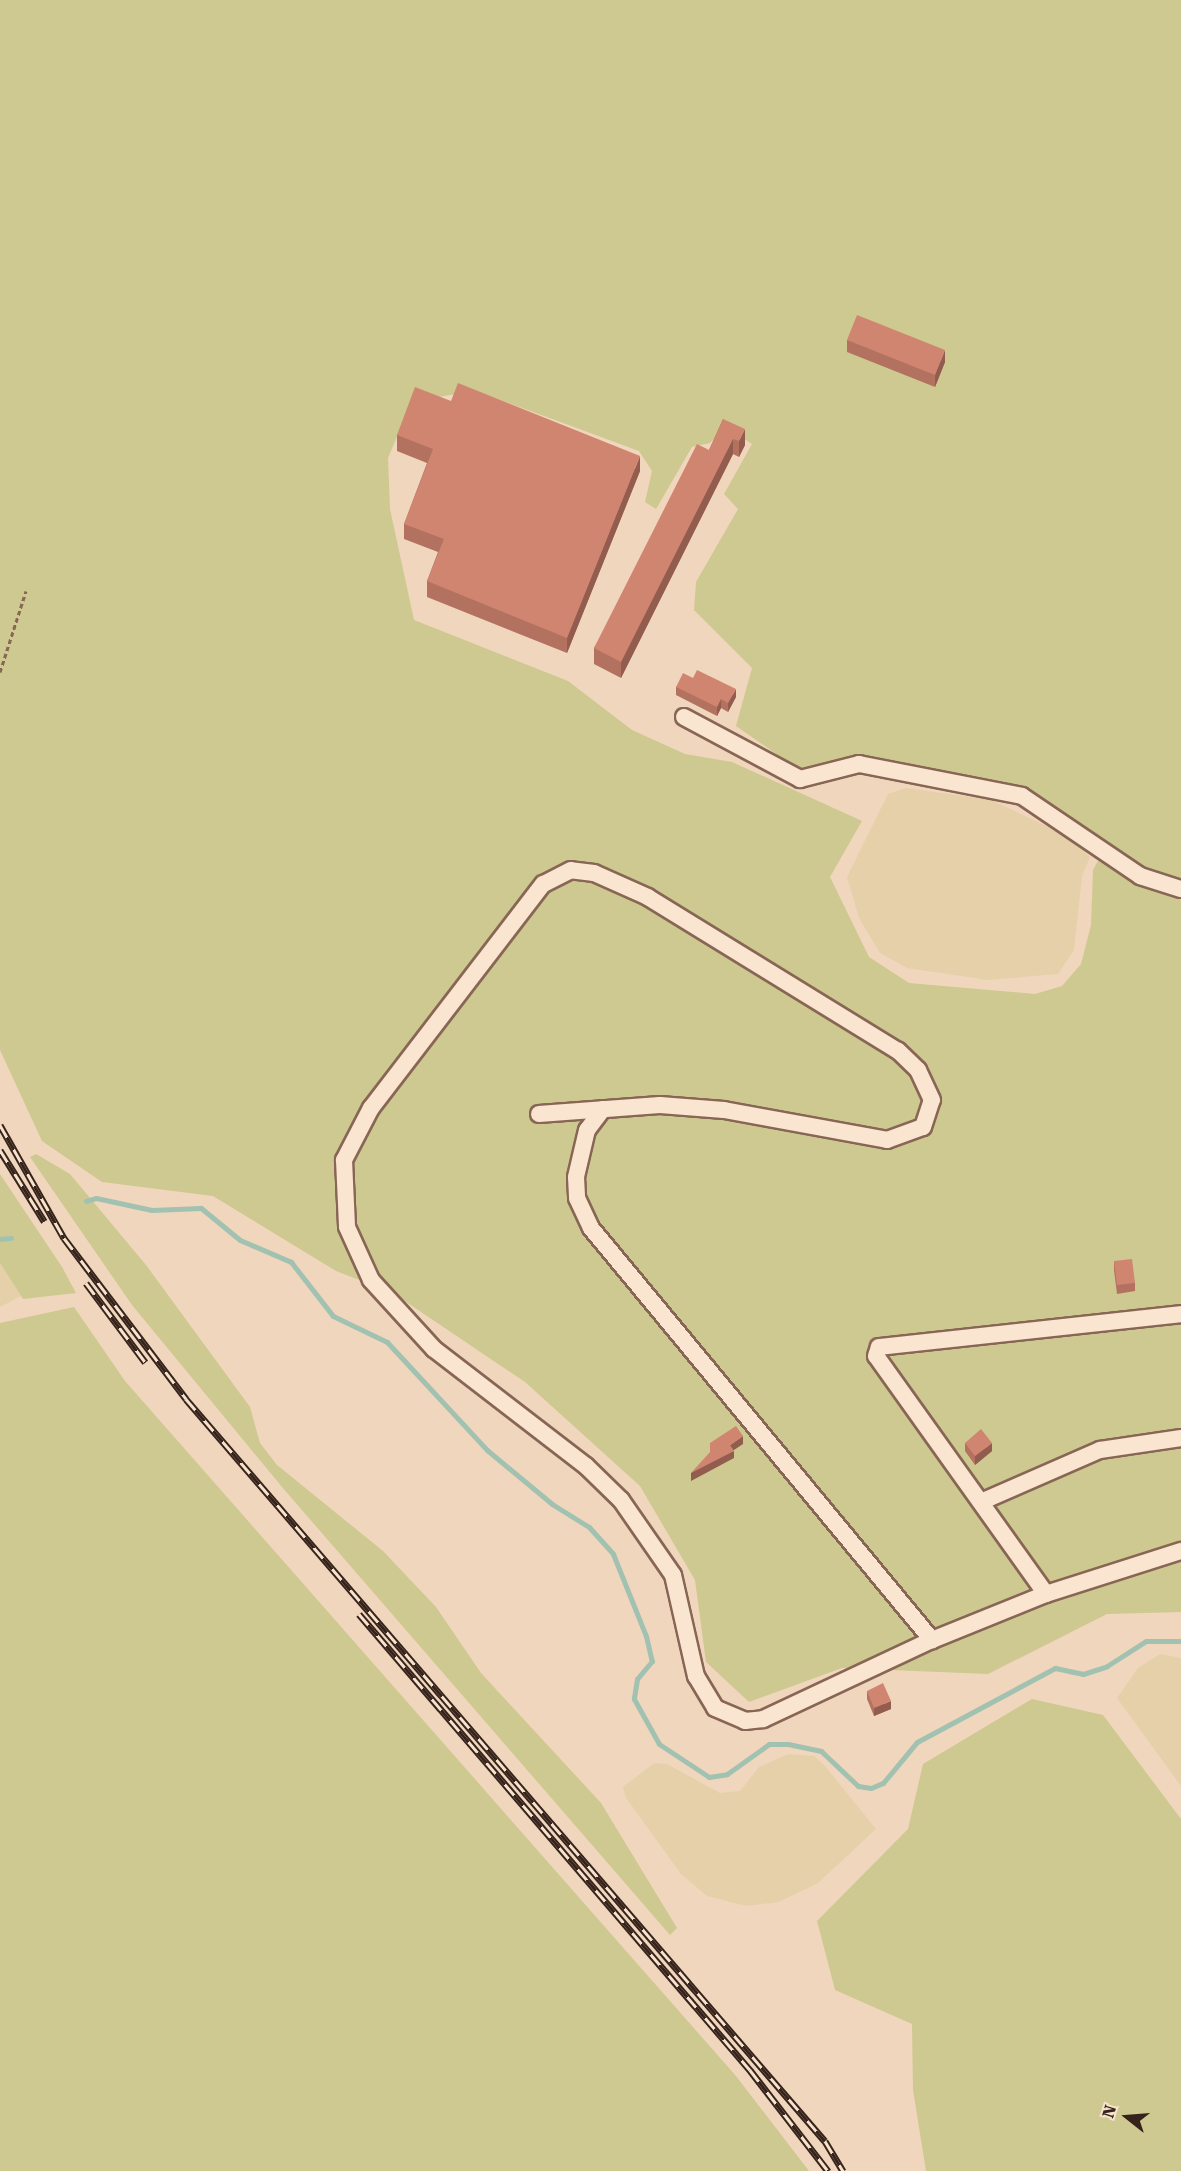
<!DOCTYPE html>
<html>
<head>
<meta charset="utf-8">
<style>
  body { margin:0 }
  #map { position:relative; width:1181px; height:2171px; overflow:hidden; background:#f0d6bc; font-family:"Roboto Serif",serif }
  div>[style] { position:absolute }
  .farmland>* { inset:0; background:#e6d0a9 }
  .green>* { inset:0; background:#cec990 }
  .stream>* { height:5px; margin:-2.5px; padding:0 2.5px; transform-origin:2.5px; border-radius:2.5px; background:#a1c1b1 }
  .path>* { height:3px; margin-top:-1.5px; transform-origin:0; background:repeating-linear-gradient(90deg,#865 0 4.5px,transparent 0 7.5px) }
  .roads { filter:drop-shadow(2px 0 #865) drop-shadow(-2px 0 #865) drop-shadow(0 2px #865) drop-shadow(0 -2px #865) }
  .minor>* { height:16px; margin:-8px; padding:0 8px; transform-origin:8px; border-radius:8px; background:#fae5d0 }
  .rail>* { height:7px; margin-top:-3.5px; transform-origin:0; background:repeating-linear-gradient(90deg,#f7e2cc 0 14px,#36231b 0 28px); box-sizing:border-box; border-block:2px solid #36231b }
  .wall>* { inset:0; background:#b37260 }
  .shaded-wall>* { inset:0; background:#925d4e }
  .building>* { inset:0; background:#d08570 }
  span { translate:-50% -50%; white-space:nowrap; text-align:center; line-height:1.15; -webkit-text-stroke:4.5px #f7e2cc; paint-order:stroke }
  .north { position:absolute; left:1097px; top:2087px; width:60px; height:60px; -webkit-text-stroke:4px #f7e2cc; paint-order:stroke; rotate:287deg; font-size:16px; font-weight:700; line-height:24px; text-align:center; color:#36231b }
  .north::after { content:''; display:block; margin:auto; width:21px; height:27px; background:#36231b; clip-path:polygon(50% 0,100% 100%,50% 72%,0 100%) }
</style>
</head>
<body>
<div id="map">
  <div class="farmland">
    <div style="clip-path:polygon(906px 788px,991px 800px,1068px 836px,1090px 857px,1082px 876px,1074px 950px,1058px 974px,988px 980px,907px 968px,880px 953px,859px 918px,847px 877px,888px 794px)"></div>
    <div style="clip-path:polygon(0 1263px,21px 1296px,0 1307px)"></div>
    <div style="clip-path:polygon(1160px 1654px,1181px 1658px,1181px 1786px,1117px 1698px,1138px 1668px)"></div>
    <div style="clip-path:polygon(788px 1754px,814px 1756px,825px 1766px,876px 1829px,818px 1883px,779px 1902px,746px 1906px,707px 1896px,681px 1874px,626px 1798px,623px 1787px,654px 1763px,667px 1764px,720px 1793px,740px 1791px,759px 1767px)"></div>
  </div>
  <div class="green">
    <div style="clip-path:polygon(0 0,1181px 0,1181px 881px,1137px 866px,1035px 796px,998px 781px,857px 756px,798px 769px,736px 726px,752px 668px,694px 610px,696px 582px,738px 509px,724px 494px,752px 444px,725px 427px,710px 443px,692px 447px,656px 509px,645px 502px,652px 471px,639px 451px,476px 391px,412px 401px,388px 458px,390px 509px,414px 620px,568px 681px,632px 730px,685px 754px,732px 762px,862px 821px,830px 877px,869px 957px,909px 983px,1035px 994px,1062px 986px,1081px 964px,1091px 925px,1093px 870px,1101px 855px,1181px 891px,1181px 1612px,1107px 1614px,988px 1674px,842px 1668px,749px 1702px,706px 1662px,695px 1580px,640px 1486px,525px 1382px,393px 1293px,336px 1271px,213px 1196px,102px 1182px,42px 1141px,0 1050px)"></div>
    <div style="clip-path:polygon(36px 1154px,70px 1174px,146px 1265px,250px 1407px,260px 1443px,277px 1465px,383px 1551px,436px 1607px,481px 1673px,601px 1803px,677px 1928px,670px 1935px,282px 1487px,132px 1305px,30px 1157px)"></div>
    <div style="clip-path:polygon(0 1174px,62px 1267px,76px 1293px,23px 1299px,0 1263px)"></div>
    <div style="clip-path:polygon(74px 1307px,125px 1381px,736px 2076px,809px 2171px,0 2171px,0 1323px)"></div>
    <div style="clip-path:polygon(1032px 1699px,1103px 1715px,1181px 1819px,1181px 2171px,926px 2171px,913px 2090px,912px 2024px,835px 1990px,817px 1921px,908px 1829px,923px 1764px)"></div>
  </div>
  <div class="stream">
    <div style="left:86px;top:1201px;width:10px;rotate:-17deg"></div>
    <div style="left:96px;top:1198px;width:57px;rotate:12.1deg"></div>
    <div style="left:152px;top:1210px;width:49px;rotate:-2.3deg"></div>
    <div style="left:201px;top:1208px;width:50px;rotate:39.4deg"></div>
    <div style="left:240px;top:1240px;width:56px;rotate:23.3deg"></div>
    <div style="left:291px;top:1262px;width:68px;rotate:52.1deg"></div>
    <div style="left:333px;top:1316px;width:60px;rotate:25.7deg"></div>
    <div style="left:387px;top:1342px;width:147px;rotate:47.2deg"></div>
    <div style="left:487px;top:1450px;width:85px;rotate:39.7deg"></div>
    <div style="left:552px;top:1504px;width:44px;rotate:31.9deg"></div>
    <div style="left:589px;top:1527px;width:36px;rotate:48deg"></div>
    <div style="left:613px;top:1554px;width:88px;rotate:68.1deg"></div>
    <div style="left:646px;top:1636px;width:26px;rotate:77deg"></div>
    <div style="left:652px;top:1661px;width:23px;rotate:130deg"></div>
    <div style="left:637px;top:1679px;width:20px;rotate:99deg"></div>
    <div style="left:634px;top:1699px;width:51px;rotate:60.9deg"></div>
    <div style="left:659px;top:1744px;width:60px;rotate:33.4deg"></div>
    <div style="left:709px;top:1777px;width:18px;rotate:-9deg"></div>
    <div style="left:727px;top:1774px;width:52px;rotate:-35.5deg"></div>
    <div style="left:769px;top:1744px;width:19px"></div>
    <div style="left:788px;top:1744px;width:34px;rotate:12deg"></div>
    <div style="left:821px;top:1751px;width:51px;rotate:43.4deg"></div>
    <div style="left:858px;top:1786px;width:13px;rotate:9deg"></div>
    <div style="left:871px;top:1788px;width:13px;rotate:-23deg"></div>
    <div style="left:883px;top:1783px;width:53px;rotate:-50.3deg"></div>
    <div style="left:917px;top:1742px;width:157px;rotate:-28.2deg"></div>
    <div style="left:1055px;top:1668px;width:29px;rotate:12deg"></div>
    <div style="left:1083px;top:1674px;width:25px;rotate:-18deg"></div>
    <div style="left:1107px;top:1666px;width:46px;rotate:-32.7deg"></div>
    <div style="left:1146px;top:1641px;width:35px"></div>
    <div style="left:0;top:1239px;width:11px;rotate:-5deg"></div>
  </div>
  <div class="path">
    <div style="left:0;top:672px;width:85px;rotate:-72.2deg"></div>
  </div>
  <div class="roads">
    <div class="minor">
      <div style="left:684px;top:717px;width:132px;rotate:28.1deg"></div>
      <div style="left:800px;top:779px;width:61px;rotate:-14.3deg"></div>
      <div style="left:859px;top:764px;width:166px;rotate:11.1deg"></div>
      <div style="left:1022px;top:796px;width:143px;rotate:34.1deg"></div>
      <div style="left:1140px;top:876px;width:43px;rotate:17.6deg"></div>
      <div style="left:603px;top:1109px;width:26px;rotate:127deg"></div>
      <div style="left:587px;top:1130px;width:48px;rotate:103.2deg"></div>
      <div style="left:576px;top:1177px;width:21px;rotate:87deg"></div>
      <div style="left:577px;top:1198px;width:33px;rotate:65deg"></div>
      <div style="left:591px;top:1228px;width:535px;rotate:50.39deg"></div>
      <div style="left:539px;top:1114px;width:121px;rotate:-4.3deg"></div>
      <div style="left:660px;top:1105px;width:64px;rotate:4.5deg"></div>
      <div style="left:724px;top:1110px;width:166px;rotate:10.4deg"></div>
      <div style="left:887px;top:1140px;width:38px;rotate:-20deg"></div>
      <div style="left:923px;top:1127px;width:28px;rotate:-72deg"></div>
      <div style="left:932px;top:1100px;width:33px;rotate:-115deg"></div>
      <div style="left:918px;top:1070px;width:28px;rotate:-136deg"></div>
      <div style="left:898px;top:1051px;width:294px;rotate:-148.4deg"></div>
      <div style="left:648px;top:897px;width:59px;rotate:-156deg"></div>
      <div style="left:594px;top:873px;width:23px;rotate:-173deg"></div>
      <div style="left:571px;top:870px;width:31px;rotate:153deg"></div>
      <div style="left:543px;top:884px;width:282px;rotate:127.5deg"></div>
      <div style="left:371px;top:1108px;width:59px;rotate:117.4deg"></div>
      <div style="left:344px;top:1160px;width:67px;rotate:87.4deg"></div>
      <div style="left:347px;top:1227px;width:58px;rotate:65.6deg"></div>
      <div style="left:371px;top:1280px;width:93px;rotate:47.6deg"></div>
      <div style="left:434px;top:1349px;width:192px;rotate:37.6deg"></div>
      <div style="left:586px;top:1466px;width:49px;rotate:44.2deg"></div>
      <div style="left:621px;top:1500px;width:91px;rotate:55.3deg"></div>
      <div style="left:673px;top:1575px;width:104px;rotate:77.2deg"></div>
      <div style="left:696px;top:1676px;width:37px;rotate:59deg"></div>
      <div style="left:715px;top:1708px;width:33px;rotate:23deg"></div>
      <div style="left:745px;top:1721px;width:18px;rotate:-6deg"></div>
      <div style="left:763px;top:1719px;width:187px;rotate:-25.1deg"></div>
      <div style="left:932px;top:1640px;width:123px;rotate:-22deg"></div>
      <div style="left:1046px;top:1594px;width:142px;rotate:-17.7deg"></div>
      <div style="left:983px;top:1501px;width:128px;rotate:-23.6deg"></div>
      <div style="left:1100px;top:1450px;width:82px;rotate:-8.4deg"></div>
      <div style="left:1046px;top:1594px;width:292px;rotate:-125.5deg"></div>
      <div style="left:876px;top:1356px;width:9px;rotate:-72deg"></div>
      <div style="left:879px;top:1347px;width:304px;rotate:-6.2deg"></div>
    </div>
  </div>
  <div class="rail">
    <div style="left:0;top:1125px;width:130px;rotate:60.5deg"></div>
    <div style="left:64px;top:1238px;width:202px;rotate:52.8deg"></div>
    <div style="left:186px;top:1399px;width:979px;rotate:49.27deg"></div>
    <div style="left:825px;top:2141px;width:35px;rotate:59deg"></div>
    <div style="left:0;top:1150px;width:84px;rotate:58.2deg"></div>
    <div style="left:86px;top:1283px;width:99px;rotate:53.2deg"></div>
    <div style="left:359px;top:1614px;width:601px;rotate:49.39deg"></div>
    <div style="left:750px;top:2070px;width:128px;rotate:52.3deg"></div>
  </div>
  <div class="wall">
    <div style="clip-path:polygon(847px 340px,945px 362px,935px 387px,847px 352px)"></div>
    <div style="clip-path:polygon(451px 401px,640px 471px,567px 653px,427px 597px,427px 581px,438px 552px,404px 539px,404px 524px,427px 463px,397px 451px,397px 435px)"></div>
    <div style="clip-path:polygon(723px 419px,745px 445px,739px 457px,733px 454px,621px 678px,594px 664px,594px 648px,709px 450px)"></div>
    <div style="clip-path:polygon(693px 678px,736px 697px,728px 712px,721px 708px,717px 716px,676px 695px,676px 687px)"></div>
    <div style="clip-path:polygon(1114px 1261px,1135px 1283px,1135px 1291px,1117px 1294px,1114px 1270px)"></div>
    <div style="clip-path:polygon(965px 1443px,992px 1451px,975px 1465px,965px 1451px)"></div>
    <div style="clip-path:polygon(867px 1691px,891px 1709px,874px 1716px,867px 1699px)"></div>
  </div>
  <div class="shaded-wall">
    <div style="clip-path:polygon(945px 350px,945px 362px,935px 387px,935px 375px)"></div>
    <div style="clip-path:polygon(745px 429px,745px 445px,739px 457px,739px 441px)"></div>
    <div style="clip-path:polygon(733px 439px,733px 454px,621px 678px,621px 662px)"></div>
    <div style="clip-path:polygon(640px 456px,640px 471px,567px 653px,567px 638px)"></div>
    <div style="clip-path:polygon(736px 689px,736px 697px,728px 712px,728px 703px)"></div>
    <div style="clip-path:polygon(721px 699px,721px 708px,717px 716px,717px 707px)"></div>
    <div style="clip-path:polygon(743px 1436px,743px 1444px,731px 1452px,734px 1451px,734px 1458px,691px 1481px,691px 1473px)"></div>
    <div style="clip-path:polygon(992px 1443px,992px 1451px,975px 1465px,975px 1456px)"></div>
    <div style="clip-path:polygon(891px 1701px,891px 1709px,874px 1716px,874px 1708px)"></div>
  </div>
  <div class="building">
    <div style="clip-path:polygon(857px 315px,945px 350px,935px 375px,847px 340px)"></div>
    <div style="clip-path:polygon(458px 383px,640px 456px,567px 638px,427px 581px,444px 539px,404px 524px,433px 449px,397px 435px,415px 387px,451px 401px)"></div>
    <div style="clip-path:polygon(723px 419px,745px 429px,739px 441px,733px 439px,621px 662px,594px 648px,697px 444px,709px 450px)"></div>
    <div style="clip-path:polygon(697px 670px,736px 689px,728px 703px,721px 699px,717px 707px,676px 687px,683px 673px,693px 678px)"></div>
    <div style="clip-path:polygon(1132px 1259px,1135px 1283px,1117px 1285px,1114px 1261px)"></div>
    <div style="clip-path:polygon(736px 1426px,743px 1436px,730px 1445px,734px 1451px,691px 1473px,710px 1452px,710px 1443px)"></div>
    <div style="clip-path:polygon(981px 1429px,992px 1443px,975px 1456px,965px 1443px)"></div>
    <div style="clip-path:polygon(883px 1683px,891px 1701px,874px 1708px,867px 1691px)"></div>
  </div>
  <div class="north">N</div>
</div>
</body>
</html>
